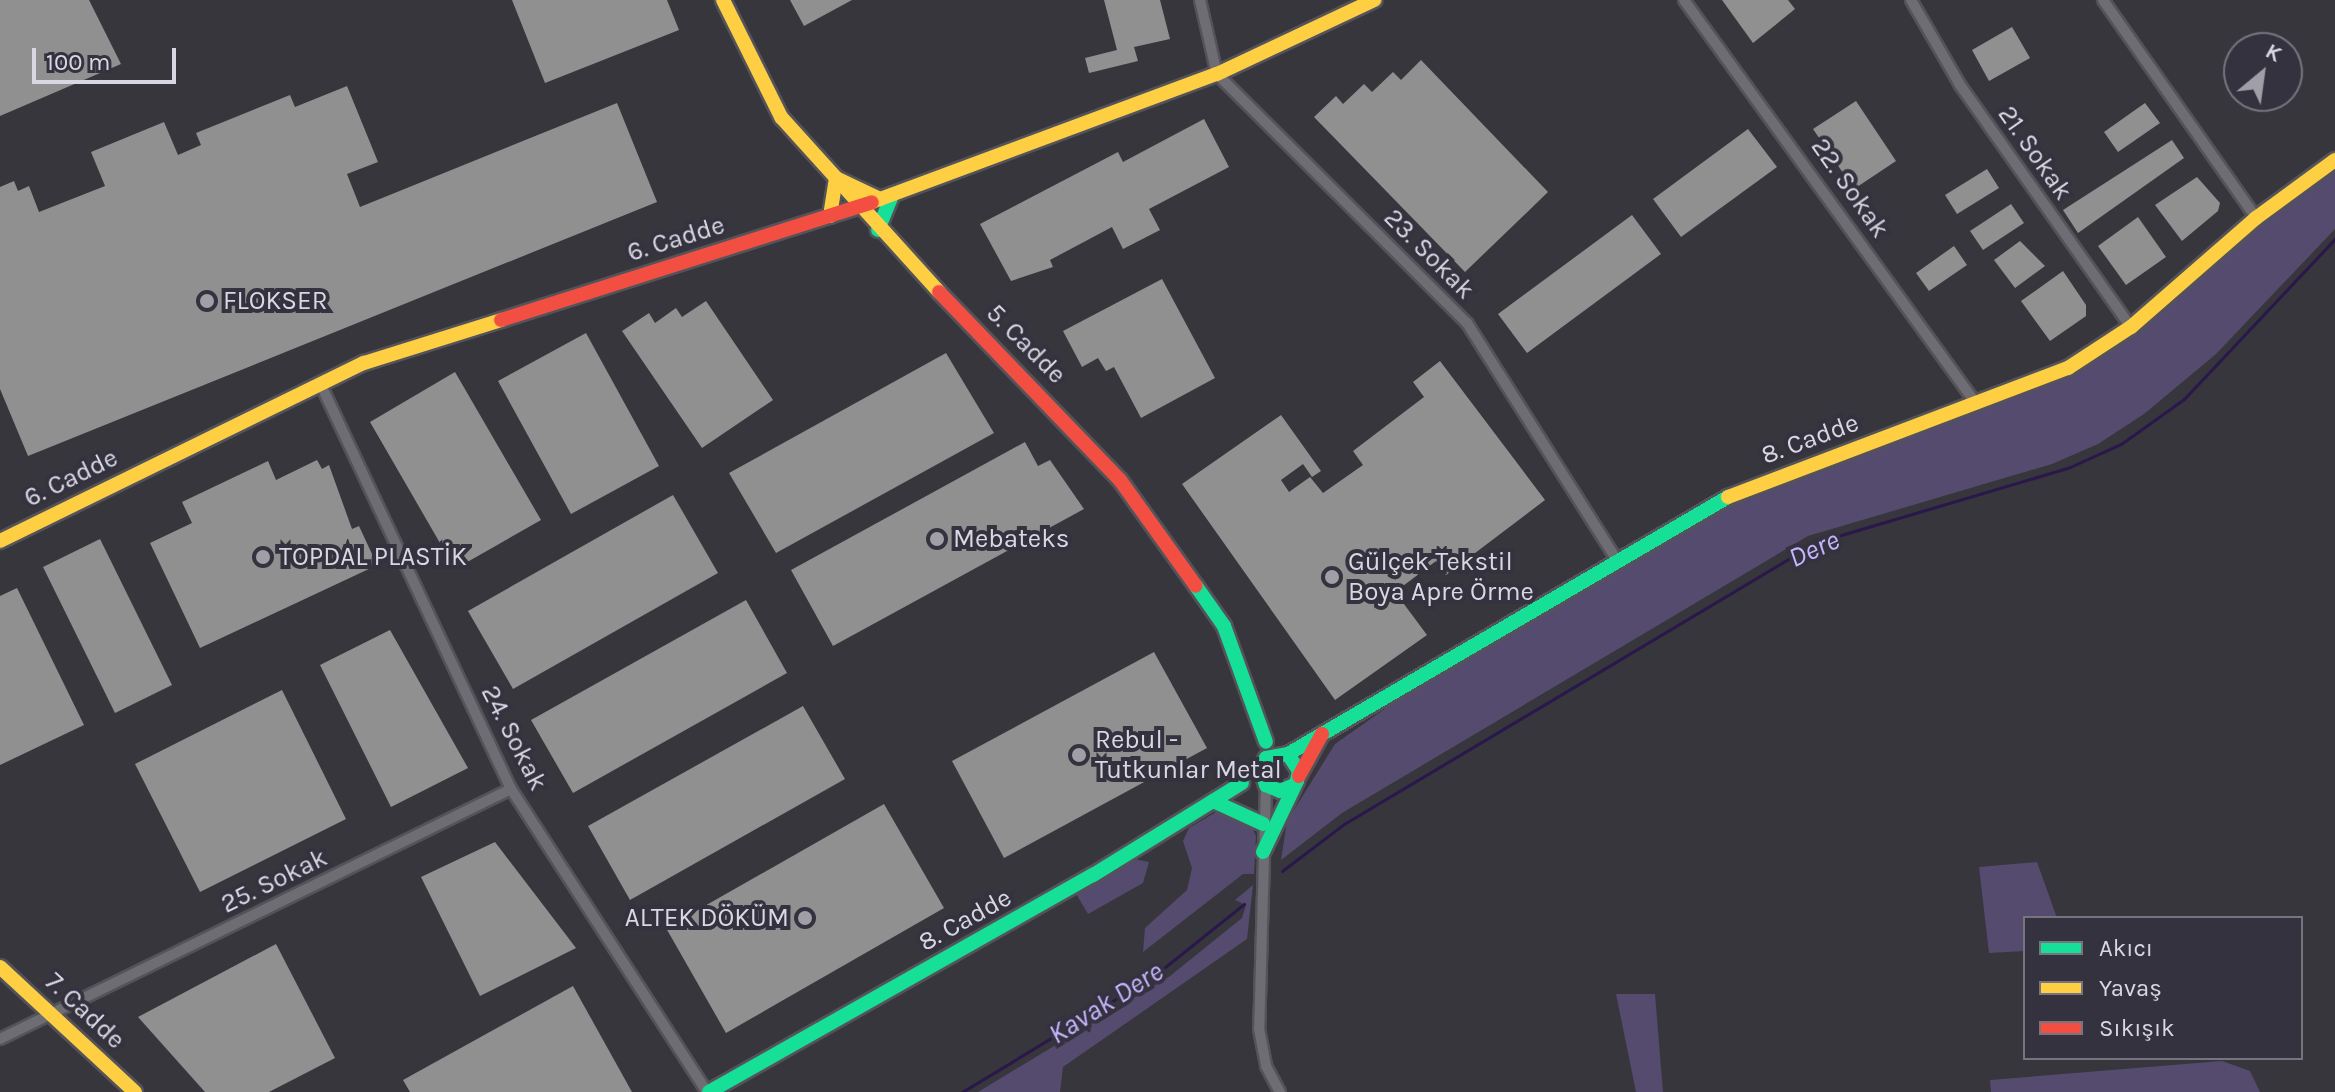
<!DOCTYPE html>
<html>
<head>
<meta charset="utf-8">
<style>
  body { margin:0 }
  #map { position:relative; width:2335px; height:1092px; overflow:hidden; background:#37363c; font-family:Karla,sans-serif }
  div>[style] { position:absolute }
  .green>* { inset:0; background:#544b6f }
  .stream>* { height:3px; margin:-1.5px; padding:0 1.5px; transform-origin:1.5px; border-radius:1.5px; background:#2a174b }
  .building>* { inset:0; background:#919090 }
  .roads { filter:drop-shadow(2px 0 #545359) drop-shadow(-2px 0 #545359) drop-shadow(0 2px #545359) drop-shadow(0 -2px #545359) }
  .street>* { height:10px; margin:-5px; padding:0 5px; transform-origin:5px; border-radius:5px; background:#6e6d73 }
  .fast>* { height:14px; margin:-7px; padding:0 7px; transform-origin:7px; border-radius:7px; background:#16e098 }
  .slow>* { height:14px; margin:-7px; padding:0 7px; transform-origin:7px; border-radius:7px; background:#ffcf43 }
  .jam>* { height:14px; margin:-7px; padding:0 7px; transform-origin:7px; border-radius:7px; background:#f24e42 }
  .dots>* { width:22px; height:22px; translate:-50% -50%; box-sizing:border-box; border:4px solid #353240; border-radius:50% }
  span { translate:-50% -50%; white-space:nowrap; text-align:center; line-height:1.15; -webkit-text-stroke:8px #353240; paint-order:stroke }
  .street-label { font-size:26px; color:#d9d7e1 }
  .poi-label { font-size:26px; color:#d9d7e1 }
  .left { translate:0 -50%; text-align:left }
  .right { translate:-100% -50%; text-align:right }
  .water-label { font-size:28px; color:#c6b4fd; font-style:italic }
  .legend { position:absolute; left:2023px; top:916px; width:280px; height:144px; box-sizing:border-box; background:#353240; border:2px solid #777480; margin:0; padding:10px 14px; list-style:none; font-size:24px; color:#d9d7e1 }
  .legend li { display:flex; align-items:center; gap:16px; height:40px }
  .legend b { width:40px; border:2px solid #777480 }
  .north { position:absolute; left:2223px; top:32px; width:80px; height:80px; box-sizing:border-box; background:#353240; border:2px solid #777480; border-radius:50%; rotate:29deg; font-size:22px; font-weight:700; line-height:32px; text-align:center; color:#d9d7e1 }
  .north::after { content:''; display:block; margin:auto; width:28px; height:36px; background:#a09fa7; clip-path:polygon(50% 0,100% 100%,50% 72%,0 100%) }
  .scale { position:absolute; left:32px; top:48px; width:144px; height:36px; box-sizing:border-box; border:4px solid #d9d7e1; border-top:0; padding-left:10px; font-size:24px; line-height:28px; white-space:nowrap; color:#d9d7e1; -webkit-text-stroke:6px #353240; paint-order:stroke }
</style>
</head>
<body>
<div id="map">
  <div class="green">
    <div style="clip-path:polygon(2335px 168px,2335px 229px,2216px 354px,2144px 414px,2098px 444px,2052px 464px,1808px 536px,1342px 813px,1281px 860px,1287px 821px,1335px 744px,1413px 689px,1737px 495px,2067px 377px)"></div>
    <div style="clip-path:polygon(1216px 812px,1250px 823px,1256px 836px,1254px 874px,1243px 874px,1143px 952px,1145px 928px,1187px 890px,1192px 868px,1183px 841px,1189px 828px)"></div>
    <div style="clip-path:polygon(1134px 859px,1149px 862px,1143px 883px,1088px 914px,1075px 892px)"></div>
    <div style="clip-path:polygon(2037px 862px,2057px 918px,2025px 918px,2025px 951px,1989px 953px,1979px 867px)"></div>
    <div style="clip-path:polygon(1253px 885px,1247px 939px,1063px 1067px,1060px 1092px,978px 1092px,1170px 976px,1242px 918px,1246px 905px,1235px 900px)"></div>
    <div style="clip-path:polygon(1616px 994px,1655px 994px,1663px 1092px,1636px 1092px)"></div>
    <div style="clip-path:polygon(2222px 1061px,2250px 1071px,2260px 1092px,1991px 1092px,1990px 1080px)"></div>
  </div>
  <div class="stream">
    <div style="left:1282px;top:871px;width:78px;rotate:-37.2deg"></div>
    <div style="left:1344px;top:824px;width:525px;rotate:-30.81deg"></div>
    <div style="left:1795px;top:555px;width:40px;rotate:-25deg"></div>
    <div style="left:1831px;top:538px;width:249px;rotate:-16.5deg"></div>
    <div style="left:2070px;top:467px;width:56px;rotate:-24.3deg"></div>
    <div style="left:2121px;top:444px;width:77px;rotate:-35.5deg"></div>
    <div style="left:2184px;top:399px;width:220px;rotate:-46.7deg"></div>
    <div style="left:962px;top:1092px;width:226px;rotate:-31.2deg"></div>
    <div style="left:1155px;top:975px;width:114px;rotate:-38.6deg"></div>
  </div>
  <div class="building">
    <div style="clip-path:polygon(0 0,89px 0,121px 64px,0 116px)"></div>
    <div style="clip-path:polygon(512px 0,667px 0,679px 30px,545px 83px)"></div>
    <div style="clip-path:polygon(790px 0,852px 0,804px 26px)"></div>
    <div style="clip-path:polygon(1104px 0,1160px 0,1170px 39px,1134px 47px,1138px 61px,1089px 73px,1085px 58px,1117px 50px)"></div>
    <div style="clip-path:polygon(1722px 0,1788px 0,1795px 9px,1753px 43px)"></div>
    <div style="clip-path:polygon(2012px 27px,2030px 58px,1989px 81px,1972px 50px)"></div>
    <div style="clip-path:polygon(1421px 60px,1548px 192px,1465px 272px,1314px 117px,1336px 96px,1343px 104px,1364px 84px,1372px 92px,1393px 72px,1401px 80px)"></div>
    <div style="clip-path:polygon(347px 86px,378px 162px,347px 174px,360px 207px,617px 103px,657px 202px,28px 456px,0 389px,0 187px,14px 181px,18px 191px,29px 186px,39px 212px,105px 186px,91px 152px,164px 122px,178px 155px,201px 145px,196px 133px,290px 95px,295px 107px)"></div>
    <div style="clip-path:polygon(1856px 101px,1896px 161px,1854px 189px,1813px 129px)"></div>
    <div style="clip-path:polygon(2145px 103px,2160px 123px,2118px 152px,2104px 132px)"></div>
    <div style="clip-path:polygon(1204px 119px,1229px 167px,1149px 209px,1160px 230px,1123px 249px,1112px 227px,1050px 260px,1053px 267px,1011px 281px,980px 224px,1118px 152px,1123px 162px)"></div>
    <div style="clip-path:polygon(1748px 129px,1777px 167px,1681px 237px,1653px 199px)"></div>
    <div style="clip-path:polygon(2172px 140px,2184px 158px,2078px 233px,2063px 210px)"></div>
    <div style="clip-path:polygon(1987px 169px,1999px 188px,1957px 214px,1945px 195px)"></div>
    <div style="clip-path:polygon(2197px 177px,2220px 203px,2218px 211px,2182px 241px,2155px 205px)"></div>
    <div style="clip-path:polygon(2011px 204px,2024px 223px,1983px 250px,1970px 231px)"></div>
    <div style="clip-path:polygon(1632px 215px,1661px 254px,1527px 353px,1498px 314px)"></div>
    <div style="clip-path:polygon(2138px 217px,2166px 257px,2126px 285px,2098px 246px)"></div>
    <div style="clip-path:polygon(2020px 241px,2045px 266px,2015px 288px,1994px 260px)"></div>
    <div style="clip-path:polygon(1954px 246px,1967px 265px,1929px 291px,1916px 273px)"></div>
    <div style="clip-path:polygon(2063px 271px,2086px 305px,2086px 316px,2050px 341px,2021px 301px)"></div>
    <div style="clip-path:polygon(1162px 279px,1215px 378px,1141px 418px,1114px 367px,1106px 371px,1098px 358px,1082px 367px,1063px 331px)"></div>
    <div style="clip-path:polygon(706px 301px,773px 400px,702px 448px,622px 331px,649px 313px,655px 323px,676px 308px,682px 317px)"></div>
    <div style="clip-path:polygon(586px 333px,659px 466px,571px 514px,498px 381px)"></div>
    <div style="clip-path:polygon(946px 353px,994px 433px,776px 553px,729px 473px)"></div>
    <div style="clip-path:polygon(1440px 361px,1545px 500px,1446px 575px,1436px 561px,1395px 592px,1427px 635px,1335px 700px,1182px 484px,1281px 415px,1321px 471px,1312px 477px,1303px 464px,1281px 480px,1289px 492px,1310px 477px,1323px 493px,1363px 465px,1353px 451px,1424px 397px,1413px 382px)"></div>
    <div style="clip-path:polygon(455px 372px,541px 520px,455px 569px,370px 422px)"></div>
    <div style="clip-path:polygon(1025px 442px,1038px 466px,1050px 460px,1084px 509px,833px 646px,791px 570px)"></div>
    <div style="clip-path:polygon(317px 460px,322px 469px,329px 465px,352px 529px,359px 526px,372px 554px,371px 568px,200px 648px,150px 543px,192px 523px,182px 502px,268px 461px,276px 480px)"></div>
    <div style="clip-path:polygon(673px 495px,718px 573px,513px 689px,468px 611px)"></div>
    <div style="clip-path:polygon(100px 539px,172px 685px,115px 713px,43px 567px)"></div>
    <div style="clip-path:polygon(17px 588px,84px 725px,0 765px,0 596px)"></div>
    <div style="clip-path:polygon(746px 600px,787px 673px,573px 793px,531px 720px)"></div>
    <div style="clip-path:polygon(390px 630px,468px 768px,391px 807px,320px 665px)"></div>
    <div style="clip-path:polygon(1154px 652px,1207px 748px,1004px 858px,952px 761px)"></div>
    <div style="clip-path:polygon(282px 690px,346px 819px,200px 892px,135px 764px)"></div>
    <div style="clip-path:polygon(803px 706px,845px 779px,630px 900px,588px 826px)"></div>
    <div style="clip-path:polygon(884px 804px,944px 908px,726px 1033px,666px 928px)"></div>
    <div style="clip-path:polygon(495px 842px,576px 948px,480px 996px,421px 877px)"></div>
    <div style="clip-path:polygon(276px 944px,335px 1058px,269px 1092px,205px 1092px,138px 1017px)"></div>
    <div style="clip-path:polygon(573px 986px,632px 1092px,410px 1092px,403px 1080px)"></div>
  </div>
  <div class="roads">
    <div class="street">
      <div style="left:1200px;top:0;width:76px;rotate:77.1deg"></div>
      <div style="left:1217px;top:74px;width:353px;rotate:44.9deg"></div>
      <div style="left:1467px;top:323px;width:277px;rotate:57.7deg"></div>
      <div style="left:1684px;top:0;width:498px;rotate:54.1deg"></div>
      <div style="left:1911px;top:0;width:98px;rotate:60deg"></div>
      <div style="left:1960px;top:85px;width:296px;rotate:54.8deg"></div>
      <div style="left:2103px;top:0;width:266px;rotate:54.9deg"></div>
      <div style="left:320px;top:383px;width:449px;rotate:64.8deg"></div>
      <div style="left:511px;top:789px;width:361px;rotate:57.1deg"></div>
      <div style="left:1266px;top:785px;width:244px;rotate:91.6deg"></div>
      <div style="left:1259px;top:1029px;width:38px;rotate:79deg"></div>
      <div style="left:1266px;top:1066px;width:30px;rotate:62deg"></div>
      <div style="left:0;top:1039px;width:569px;rotate:-26.07deg"></div>
    </div>
    <div class="fast">
      <div style="left:878px;top:230px;width:38px;rotate:-68deg"></div>
      <div style="left:1196px;top:586px;width:49px;rotate:55deg"></div>
      <div style="left:1224px;top:626px;width:123px;rotate:70.1deg"></div>
      <div style="left:1288px;top:754px;width:510px;rotate:-30.29deg"></div>
      <div style="left:1213px;top:801px;width:55px;rotate:24.7deg"></div>
      <div style="left:1263px;top:852px;width:79px;rotate:-64.4deg"></div>
      <div style="left:1297px;top:781px;width:10px;rotate:-79deg"></div>
      <div style="left:1299px;top:771px;width:20px;rotate:-123deg"></div>
      <div style="left:1288px;top:754px;width:22px;rotate:170deg"></div>
      <div style="left:1266px;top:758px;width:11px;rotate:117deg"></div>
      <div style="left:1261px;top:768px;width:18px;rotate:74deg"></div>
      <div style="left:1266px;top:785px;width:15px;rotate:23deg"></div>
      <div style="left:1280px;top:791px;width:15px;rotate:-23deg"></div>
      <div style="left:709px;top:1092px;width:441px;rotate:-29.5deg"></div>
      <div style="left:1093px;top:875px;width:175px;rotate:-31.7deg"></div>
    </div>
    <div class="slow">
      <div style="left:723px;top:0;width:131px;rotate:63.6deg"></div>
      <div style="left:781px;top:117px;width:236px;rotate:47.9deg"></div>
      <div style="left:872px;top:202px;width:368px;rotate:-20.4deg"></div>
      <div style="left:1217px;top:74px;width:174px;rotate:-25.2deg"></div>
      <div style="left:830px;top:216px;width:38px;rotate:-81deg"></div>
      <div style="left:836px;top:178px;width:49px;rotate:25.5deg"></div>
      <div style="left:1728px;top:497px;width:364px;rotate:-20.8deg"></div>
      <div style="left:2068px;top:368px;width:75px;rotate:-33.1deg"></div>
      <div style="left:2131px;top:327px;width:166px;rotate:-41.1deg"></div>
      <div style="left:2256px;top:218px;width:98px;rotate:-36.3deg"></div>
      <div style="left:0;top:541px;width:405px;rotate:-26.1deg"></div>
      <div style="left:364px;top:363px;width:144px;rotate:-17.4deg"></div>
      <div style="left:0;top:967px;width:184px;rotate:42.8deg"></div>
    </div>
    <div class="jam">
      <div style="left:939px;top:292px;width:261px;rotate:46.1deg"></div>
      <div style="left:1120px;top:480px;width:130px;rotate:54.4deg"></div>
      <div style="left:501px;top:320px;width:389px;rotate:-17.6deg"></div>
      <div style="left:1299px;top:776px;width:48px;rotate:-61.3deg"></div>
    </div>
  </div>
  <div class="dots">
    <div style="left:207px;top:301px;background:#a09fa7"></div>
    <div style="left:937px;top:539px;background:#a09fa7"></div>
    <div style="left:263px;top:557px;background:#a09fa7"></div>
    <div style="left:1332px;top:577px;background:#a09fa7"></div>
    <div style="left:1079px;top:755px;background:#a09fa7"></div>
    <div style="left:805px;top:918px;background:#a09fa7"></div>
  </div>
  <div class="street-label">
    <span style="left:2035px;top:153px;rotate:55deg">21. Sokak</span>
    <span style="left:1850px;top:188px;rotate:55deg">22. Sokak</span>
    <span style="left:676px;top:239px;rotate:-17deg">6. Cadde</span>
    <span style="left:1429px;top:254px;rotate:45deg">23. Sokak</span>
    <span style="left:1026px;top:344px;rotate:45deg">5. Cadde</span>
    <span style="left:1810px;top:439px;rotate:-20deg">8. Cadde</span>
    <span style="left:71px;top:478px;rotate:-26deg">6. Cadde</span>
    <span style="left:514px;top:738px;rotate:63deg">24. Sokak</span>
    <span style="left:274px;top:881px;rotate:-26deg">25. Sokak</span>
    <span style="left:965px;top:920px;rotate:-29deg">8. Cadde</span>
    <span style="left:85px;top:1011px;rotate:43deg">7. Cadde</span>
  </div>
  <div class="poi-label">
    <span class="left" style="left:223px;top:301px">FLOKSER</span>
    <span class="left" style="left:953px;top:539px">Mebateks</span>
    <span class="left" style="left:279px;top:557px">TOPDAL PLASTİK</span>
    <span class="left" style="left:1348px;top:577px">Gülçek Tekstil<br>Boya Apre Örme</span>
    <span class="left" style="left:1095px;top:755px">Rebul -<br>Tutkunlar Metal</span>
    <span class="right" style="left:789px;top:918px">ALTEK DÖKÜM</span>
  </div>
  <div class="water-label">
    <span style="left:1814px;top:549px;rotate:-24deg">Dere</span>
    <span style="left:1106px;top:1003px;rotate:-32deg">Kavak Dere</span>
  </div>
  <ul class="legend">
  <li><b style="height:10px;background:#16e098"></b>Akıcı</li>
  <li><b style="height:10px;background:#ffcf43"></b>Yavaş</li>
  <li><b style="height:10px;background:#f24e42"></b>Sıkışık</li>
  </ul>
  <div class="north">K</div>
  <div class="scale">100 m</div>
</div>
</body>
</html>
